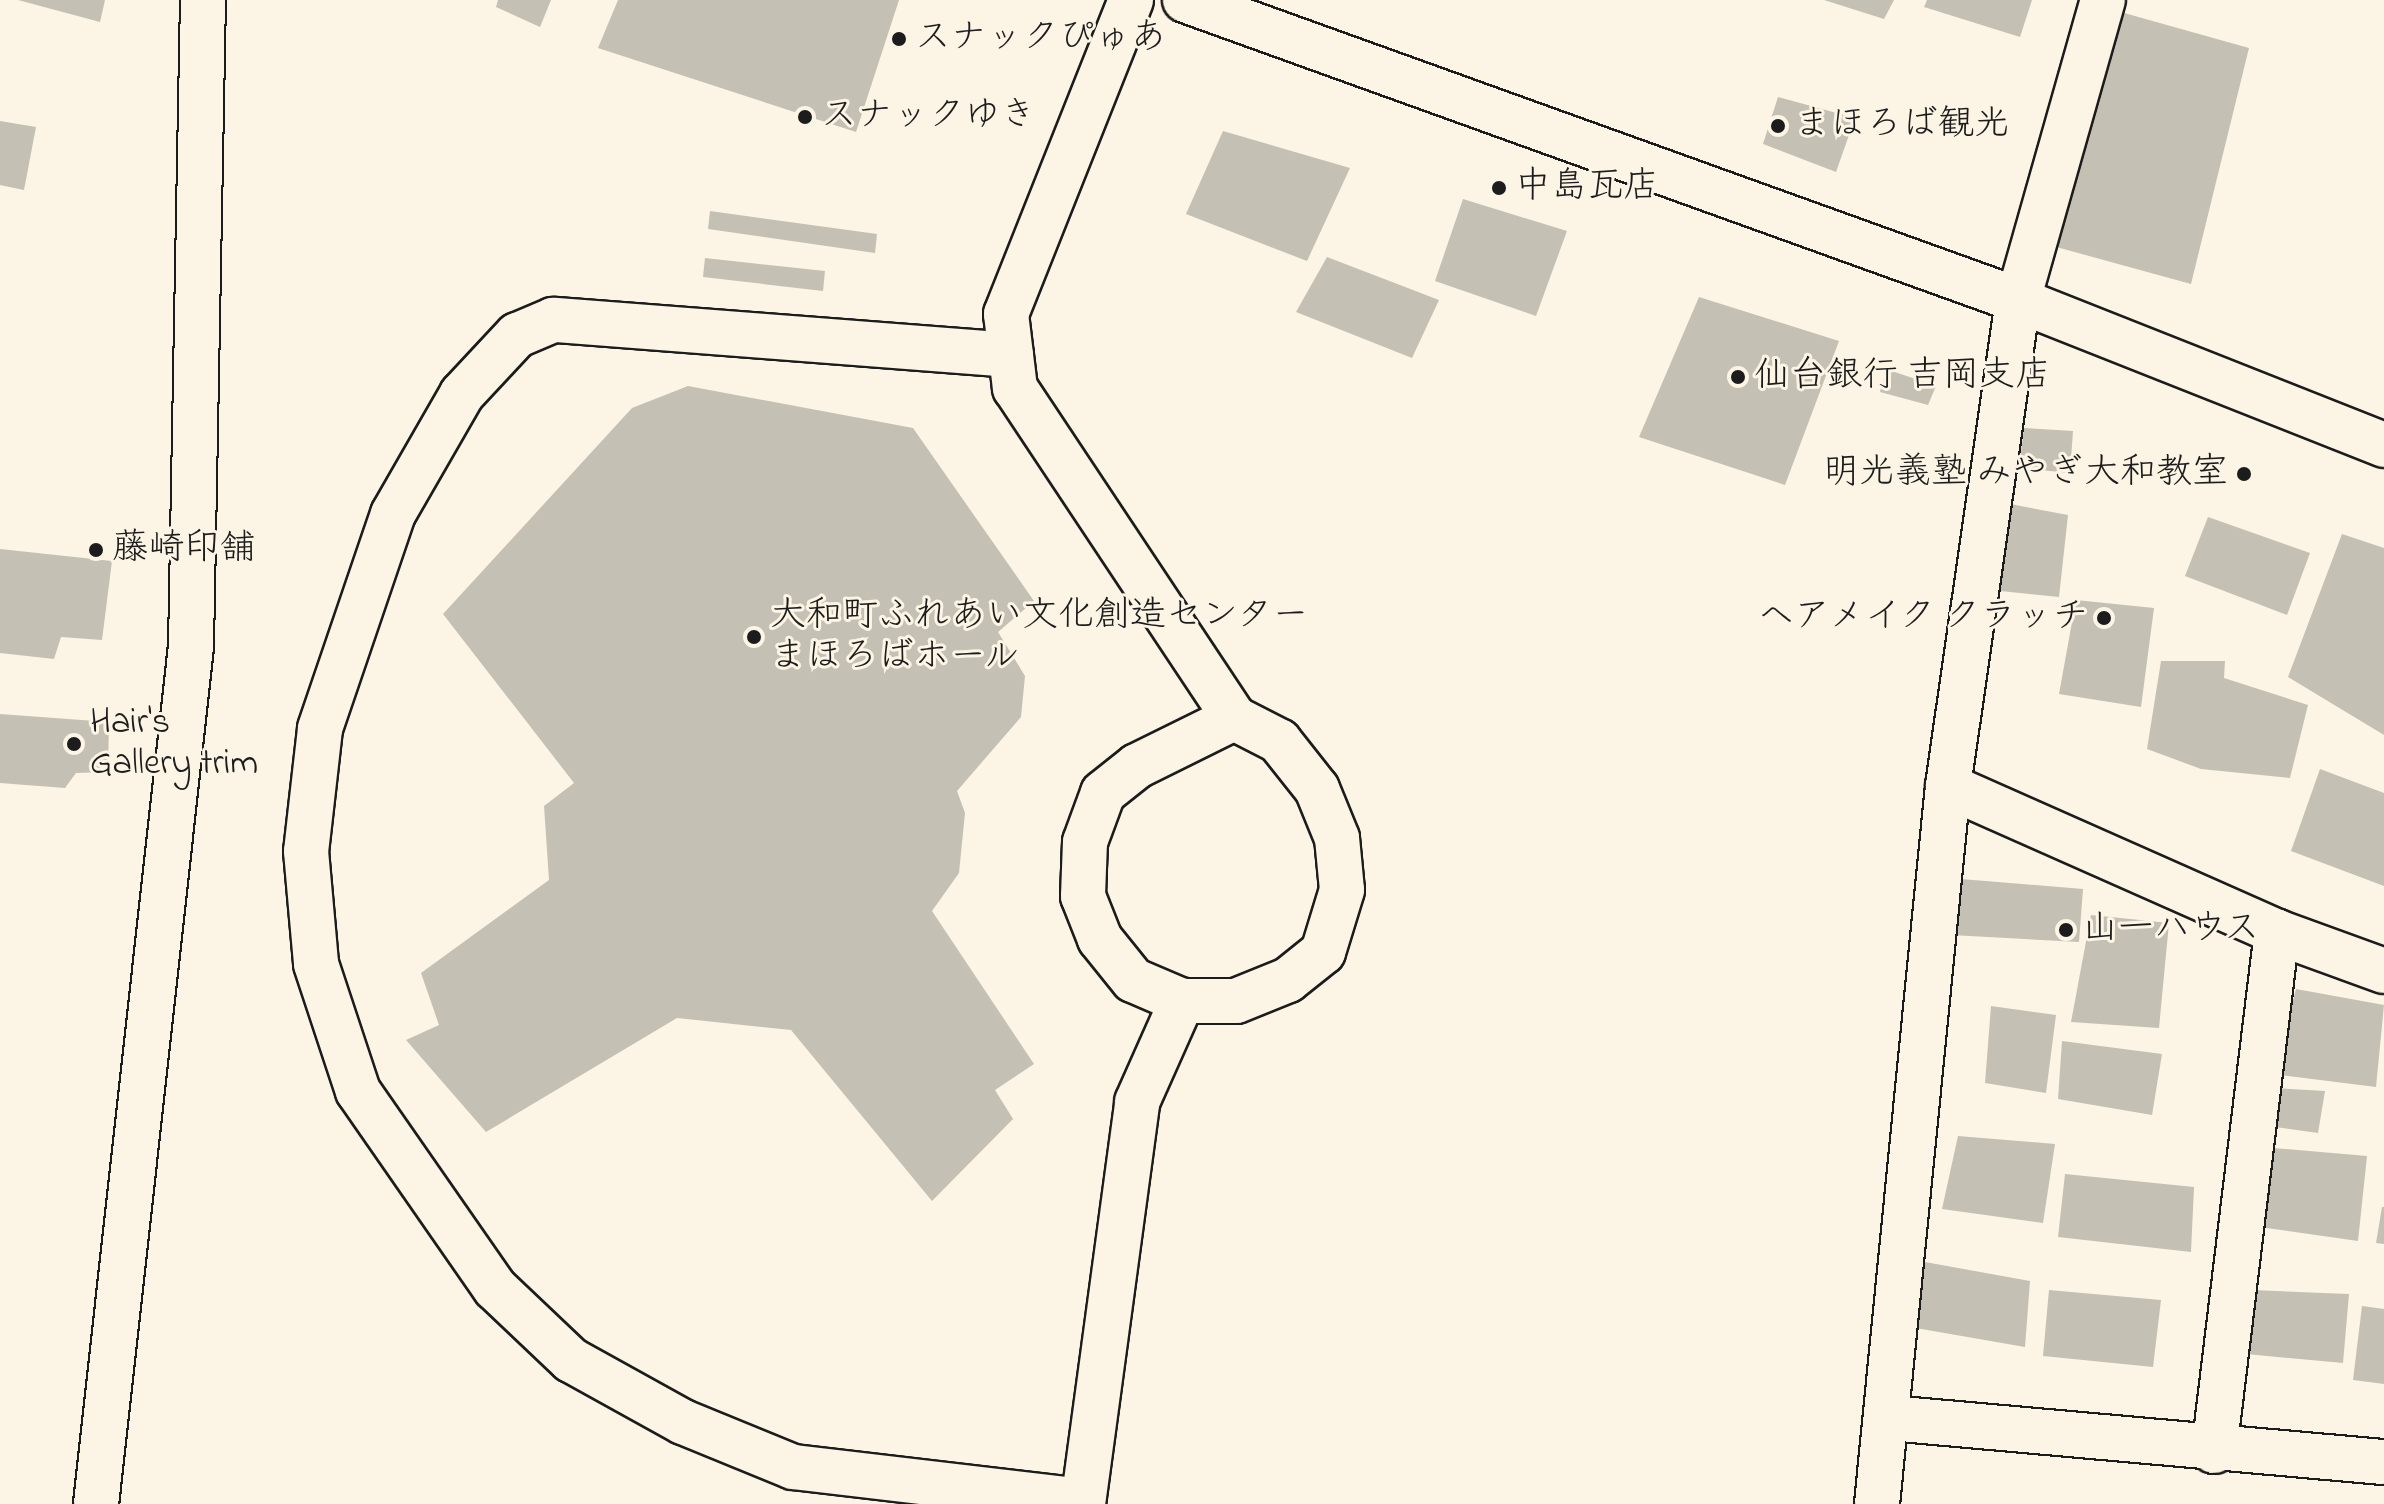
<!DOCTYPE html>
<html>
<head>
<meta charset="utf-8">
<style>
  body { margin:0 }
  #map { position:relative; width:2384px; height:1504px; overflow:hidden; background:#fcf5e5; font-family:"Indie Flower","Klee One",sans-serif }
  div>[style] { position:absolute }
  .building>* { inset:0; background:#c4c0b3 }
  .roads { filter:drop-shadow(2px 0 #1c1c1c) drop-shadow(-2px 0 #1c1c1c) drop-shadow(0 2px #1c1c1c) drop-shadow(0 -2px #1c1c1c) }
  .minor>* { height:44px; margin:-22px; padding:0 22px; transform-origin:22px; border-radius:22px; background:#fcf5e5 }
  .dots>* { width:22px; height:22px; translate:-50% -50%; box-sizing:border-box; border:4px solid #fcf5e5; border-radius:50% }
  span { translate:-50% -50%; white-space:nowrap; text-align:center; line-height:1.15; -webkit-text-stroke:6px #fcf5e5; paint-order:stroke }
  .poi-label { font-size:36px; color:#1c1c1c }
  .left { translate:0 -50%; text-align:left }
  .right { translate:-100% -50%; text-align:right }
</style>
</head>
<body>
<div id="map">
  <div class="building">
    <div style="clip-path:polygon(18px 0,105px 0,100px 22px)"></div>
    <div style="clip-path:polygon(498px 0,551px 0,540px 27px,496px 7px)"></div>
    <div style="clip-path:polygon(618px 0,899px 0,856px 132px,598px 48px)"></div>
    <div style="clip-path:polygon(1824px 0,1894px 0,1884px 19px)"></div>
    <div style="clip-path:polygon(1927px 0,2032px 0,2020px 37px,1924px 7px)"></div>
    <div style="clip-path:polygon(2117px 11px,2249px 48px,2191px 284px,2049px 245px)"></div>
    <div style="clip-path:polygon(1778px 97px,1855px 118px,1836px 172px,1763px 144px)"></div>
    <div style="clip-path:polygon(0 121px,36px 127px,24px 190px,0 185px)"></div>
    <div style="clip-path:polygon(1223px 131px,1350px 168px,1307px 261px,1186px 214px)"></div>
    <div style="clip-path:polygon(1463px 199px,1567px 231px,1536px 316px,1435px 281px)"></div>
    <div style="clip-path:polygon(710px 211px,877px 234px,875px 253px,708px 229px)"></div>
    <div style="clip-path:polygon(1327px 257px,1439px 300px,1412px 358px,1296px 312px)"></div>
    <div style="clip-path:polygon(705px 258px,825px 271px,823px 291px,703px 277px)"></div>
    <div style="clip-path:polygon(1699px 297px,1839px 341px,1785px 485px,1639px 437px)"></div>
    <div style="clip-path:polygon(1886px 369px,1936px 386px,1928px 405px,1880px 392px)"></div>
    <div style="clip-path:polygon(688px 386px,913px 428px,1034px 601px,998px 632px,1025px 676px,1021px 717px,957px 791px,965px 813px,959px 873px,932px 911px,1034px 1064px,995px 1090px,1013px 1119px,932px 1201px,791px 1030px,677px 1018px,486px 1132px,406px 1040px,439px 1025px,421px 973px,549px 880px,544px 806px,574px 783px,443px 614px,632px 408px)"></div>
    <div style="clip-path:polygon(2024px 428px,2073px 431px,2070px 473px,2019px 468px)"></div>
    <div style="clip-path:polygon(2005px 503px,2068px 515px,2059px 597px,1991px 590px)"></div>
    <div style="clip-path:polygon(2208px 517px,2310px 553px,2287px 615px,2185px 576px)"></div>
    <div style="clip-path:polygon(2342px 534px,2384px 548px,2384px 735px,2288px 677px)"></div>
    <div style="clip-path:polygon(0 549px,112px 561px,102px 640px,61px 637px,54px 659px,0 653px)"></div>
    <div style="clip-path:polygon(2076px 600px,2154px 608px,2141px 707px,2059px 694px)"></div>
    <div style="clip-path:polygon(2161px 661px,2225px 661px,2224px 678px,2308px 705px,2290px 778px,2201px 769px,2147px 749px)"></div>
    <div style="clip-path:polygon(0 714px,109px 722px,108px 772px,76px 773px,65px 788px,0 783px)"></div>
    <div style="clip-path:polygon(2320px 769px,2384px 793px,2384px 886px,2291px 851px)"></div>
    <div style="clip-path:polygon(1961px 879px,2083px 889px,2079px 942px,1951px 935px)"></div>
    <div style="clip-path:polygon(2091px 915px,2169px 923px,2159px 1028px,2071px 1022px)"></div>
    <div style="clip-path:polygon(2296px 989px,2384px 1005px,2376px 1087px,2273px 1074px)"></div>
    <div style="clip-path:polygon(1991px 1006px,2056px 1015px,2046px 1093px,1985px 1083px)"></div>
    <div style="clip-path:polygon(2062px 1041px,2162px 1054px,2152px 1115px,2058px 1099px)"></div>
    <div style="clip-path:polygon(2274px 1088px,2325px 1091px,2318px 1133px,2268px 1126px)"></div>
    <div style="clip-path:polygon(1958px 1136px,2055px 1144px,2043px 1223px,1942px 1209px)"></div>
    <div style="clip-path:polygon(2273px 1148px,2367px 1156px,2358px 1241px,2260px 1227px)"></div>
    <div style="clip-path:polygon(2065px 1174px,2194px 1187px,2191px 1252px,2058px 1237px)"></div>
    <div style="clip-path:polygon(2382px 1207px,2384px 1207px,2384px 1244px,2376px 1243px)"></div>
    <div style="clip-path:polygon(1925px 1262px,2030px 1281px,2025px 1347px,1910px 1327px)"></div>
    <div style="clip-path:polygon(2049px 1290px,2161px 1300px,2153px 1367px,2043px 1356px)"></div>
    <div style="clip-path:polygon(2253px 1290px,2349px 1294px,2343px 1363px,2246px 1354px)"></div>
    <div style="clip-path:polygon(2362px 1306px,2384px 1309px,2384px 1384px,2353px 1380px)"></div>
  </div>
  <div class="roads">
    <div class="minor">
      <div style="left:1131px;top:0;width:338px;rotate:111.7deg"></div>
      <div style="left:1006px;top:314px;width:75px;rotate:83.1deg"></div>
      <div style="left:1015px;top:388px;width:396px;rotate:56.4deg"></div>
      <div style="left:1234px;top:718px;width:51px;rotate:27.1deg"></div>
      <div style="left:1279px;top:741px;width:61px;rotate:51.6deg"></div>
      <div style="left:1317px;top:789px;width:53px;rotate:67.8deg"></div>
      <div style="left:1337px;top:838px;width:52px;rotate:84.5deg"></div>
      <div style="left:1342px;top:890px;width:65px;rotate:107deg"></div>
      <div style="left:1323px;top:952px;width:45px;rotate:141.3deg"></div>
      <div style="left:1288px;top:980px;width:56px;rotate:158deg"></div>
      <div style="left:1236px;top:1001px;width:54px;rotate:180deg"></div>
      <div style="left:1182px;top:1001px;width:53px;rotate:-156.8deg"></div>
      <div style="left:1133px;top:980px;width:53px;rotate:-128.8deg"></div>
      <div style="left:1100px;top:939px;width:46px;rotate:-111.6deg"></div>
      <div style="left:1083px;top:896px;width:54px;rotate:-87.9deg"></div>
      <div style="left:1085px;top:842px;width:52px;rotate:-69.8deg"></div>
      <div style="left:1103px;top:793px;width:43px;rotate:-38.5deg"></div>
      <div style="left:1137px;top:766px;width:108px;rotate:-26.3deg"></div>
      <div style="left:1185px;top:0;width:885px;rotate:19.81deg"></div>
      <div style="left:2018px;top:300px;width:394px;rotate:21.6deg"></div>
      <div style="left:1011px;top:355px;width:459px;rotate:-175.6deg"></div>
      <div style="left:553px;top:320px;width:39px;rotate:157deg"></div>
      <div style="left:517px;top:335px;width:81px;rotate:133deg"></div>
      <div style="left:462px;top:394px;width:138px;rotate:119.9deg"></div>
      <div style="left:393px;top:514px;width:227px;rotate:108.8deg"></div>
      <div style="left:320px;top:729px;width:123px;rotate:96.5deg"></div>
      <div style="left:306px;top:851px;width:113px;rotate:84.9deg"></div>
      <div style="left:316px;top:964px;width:134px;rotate:71.7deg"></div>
      <div style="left:358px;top:1091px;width:240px;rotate:55.2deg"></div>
      <div style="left:495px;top:1288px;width:105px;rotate:43.5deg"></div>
      <div style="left:571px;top:1360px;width:128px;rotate:29deg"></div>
      <div style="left:683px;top:1422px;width:119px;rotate:22.2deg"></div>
      <div style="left:793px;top:1467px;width:292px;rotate:6.7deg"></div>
      <div style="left:1948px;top:786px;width:360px;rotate:23.9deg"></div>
      <div style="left:2277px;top:932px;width:114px;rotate:20deg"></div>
      <div style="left:1890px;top:1418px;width:496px;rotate:5.1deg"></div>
      <div style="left:2214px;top:1451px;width:523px;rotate:-83.08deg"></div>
      <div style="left:96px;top:1504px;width:863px;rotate:-83.68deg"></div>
      <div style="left:191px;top:646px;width:646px;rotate:-88.94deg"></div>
      <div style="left:1083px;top:1504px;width:406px;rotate:-82.3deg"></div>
      <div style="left:1137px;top:1102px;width:111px;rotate:-66deg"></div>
      <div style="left:1877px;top:1504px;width:722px;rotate:-84.35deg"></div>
      <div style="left:1948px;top:786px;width:491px;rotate:-81.8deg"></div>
      <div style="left:2018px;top:300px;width:312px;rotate:-74.2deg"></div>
    </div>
  </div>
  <div class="dots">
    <div style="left:899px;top:39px;background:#1c1c1c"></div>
    <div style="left:805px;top:117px;background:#1c1c1c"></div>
    <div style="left:1778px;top:126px;background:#1c1c1c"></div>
    <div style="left:1499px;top:188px;background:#1c1c1c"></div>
    <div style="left:1738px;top:377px;background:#1c1c1c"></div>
    <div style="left:2244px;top:474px;background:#1c1c1c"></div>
    <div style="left:96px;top:550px;background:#1c1c1c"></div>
    <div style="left:2104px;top:618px;background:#1c1c1c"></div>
    <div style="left:754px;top:637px;background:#1c1c1c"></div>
    <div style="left:74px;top:744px;background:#1c1c1c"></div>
    <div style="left:2066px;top:930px;background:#1c1c1c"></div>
  </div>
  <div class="poi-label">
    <span class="left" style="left:915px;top:39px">スナックぴゅあ</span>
    <span class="left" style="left:821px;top:117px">スナックゆき</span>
    <span class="left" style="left:1794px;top:126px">まほろば観光</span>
    <span class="left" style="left:1515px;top:188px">中島瓦店</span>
    <span class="left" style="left:1754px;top:377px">仙台銀行 吉岡支店</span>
    <span class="right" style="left:2228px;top:474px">明光義塾 みやぎ大和教室</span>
    <span class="left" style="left:112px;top:550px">藤崎印舗</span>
    <span class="left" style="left:770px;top:637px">大和町ふれあい文化創造センター<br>まほろばホール</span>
    <span class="right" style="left:2088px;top:618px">ヘアメイク クラッチ</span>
    <span class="left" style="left:90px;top:744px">Hair's<br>Gallery trim</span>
    <span class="left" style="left:2082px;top:930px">山一ハウス</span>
  </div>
</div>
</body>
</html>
